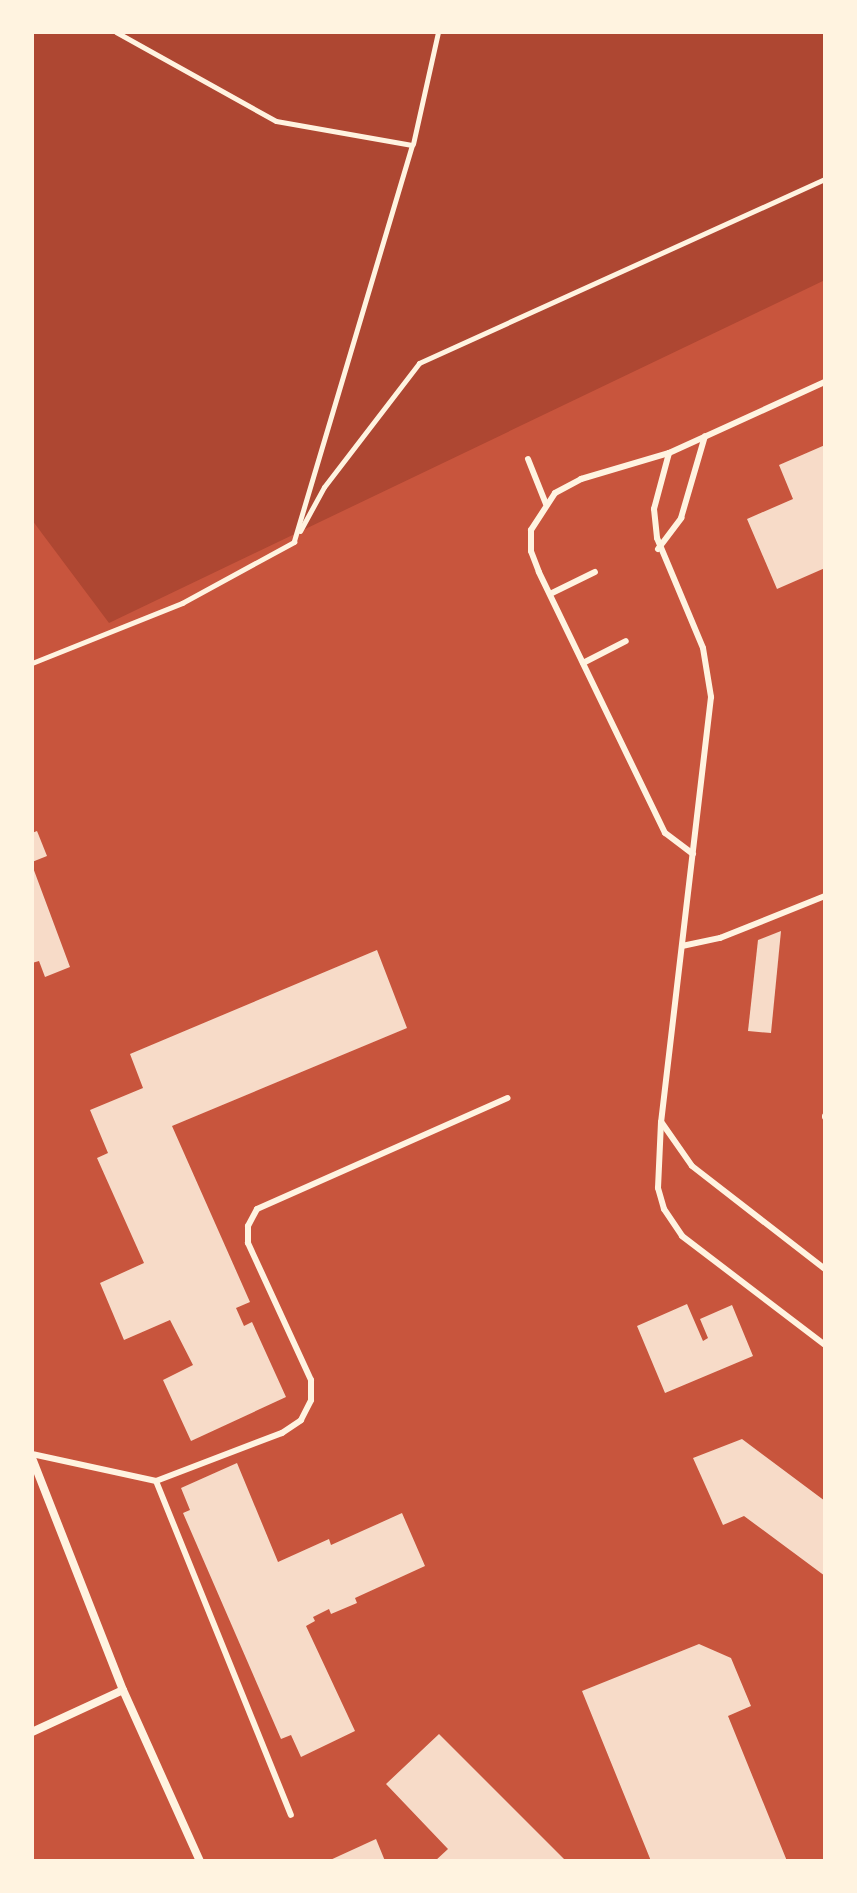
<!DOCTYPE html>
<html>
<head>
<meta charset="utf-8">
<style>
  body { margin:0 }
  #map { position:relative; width:857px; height:1893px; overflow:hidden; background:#c8553d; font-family:"Sofia Sans Condensed",sans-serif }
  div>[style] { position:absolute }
  .green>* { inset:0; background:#ae4732 }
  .building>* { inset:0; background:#f7dbc8 }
  .path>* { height:5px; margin:-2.5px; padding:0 2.5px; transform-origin:2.5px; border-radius:2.5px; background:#fff3e0 }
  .service>* { height:6px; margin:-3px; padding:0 3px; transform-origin:3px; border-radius:3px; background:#fff3e0 }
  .minor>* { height:8px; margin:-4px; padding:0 4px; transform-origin:4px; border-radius:4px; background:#fff3e0 }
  span { translate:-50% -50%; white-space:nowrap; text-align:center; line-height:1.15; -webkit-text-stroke:6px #fff3e0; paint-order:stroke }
  .frame { position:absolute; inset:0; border:34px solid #fff3e0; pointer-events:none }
</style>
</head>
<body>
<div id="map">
  <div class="green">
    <div style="clip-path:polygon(32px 32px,825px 32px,825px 280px,109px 623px,32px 520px)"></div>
  </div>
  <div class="building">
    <div style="clip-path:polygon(825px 445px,825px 568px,777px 589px,747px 519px,793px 499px,779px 465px)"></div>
    <div style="clip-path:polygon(37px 831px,47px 856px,32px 862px,32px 833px)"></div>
    <div style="clip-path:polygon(32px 865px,70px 967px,45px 977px,39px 961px,32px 963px)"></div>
    <div style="clip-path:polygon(781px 931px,771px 1033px,748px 1031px,758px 940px)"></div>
    <div style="clip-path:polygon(377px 950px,407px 1028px,172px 1126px,250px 1302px,236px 1308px,244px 1326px,252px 1322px,286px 1397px,191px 1441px,163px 1380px,193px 1365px,170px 1320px,124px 1340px,100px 1283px,144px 1263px,97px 1158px,108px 1153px,90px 1110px,143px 1088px,130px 1054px)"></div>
    <div style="clip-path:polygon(687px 1304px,703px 1341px,708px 1338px,700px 1319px,732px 1305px,753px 1356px,665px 1393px,637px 1326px)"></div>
    <div style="clip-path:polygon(742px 1439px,825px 1501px,825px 1576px,744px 1516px,723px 1525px,693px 1458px)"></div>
    <div style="clip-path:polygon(237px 1463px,278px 1562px,329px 1539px,331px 1545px,402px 1513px,425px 1566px,355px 1598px,357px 1603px,331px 1614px,329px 1609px,313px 1617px,315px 1621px,306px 1626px,355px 1731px,301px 1757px,291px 1735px,281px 1739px,183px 1513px,190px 1510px,181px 1488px)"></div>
    <div style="clip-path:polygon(699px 1644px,731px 1658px,751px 1706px,728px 1716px,787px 1861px,651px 1861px,582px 1691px)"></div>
    <div style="clip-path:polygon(439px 1734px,566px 1861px,435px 1861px,448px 1849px,386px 1784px)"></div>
    <div style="clip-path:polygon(376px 1839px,385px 1861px,328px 1861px)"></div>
  </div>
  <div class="path">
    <div style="left:116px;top:32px;width:183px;rotate:29.1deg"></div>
    <div style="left:276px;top:121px;width:138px;rotate:10deg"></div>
    <div style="left:412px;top:145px;width:414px;rotate:106.6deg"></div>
    <div style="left:413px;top:144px;width:115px;rotate:-77.4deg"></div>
    <div style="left:300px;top:531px;width:50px;rotate:-61.4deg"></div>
    <div style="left:324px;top:487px;width:156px;rotate:-52.5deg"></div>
    <div style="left:419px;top:363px;width:446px;rotate:-24.4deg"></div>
    <div style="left:32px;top:663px;width:162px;rotate:-21.8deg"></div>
    <div style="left:182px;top:603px;width:128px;rotate:-28.6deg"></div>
  </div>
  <div class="service">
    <div style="left:669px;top:453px;width:58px;rotate:105deg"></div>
    <div style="left:654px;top:509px;width:29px;rotate:84deg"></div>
    <div style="left:657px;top:538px;width:119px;rotate:67.3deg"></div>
    <div style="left:703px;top:648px;width:50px;rotate:80.7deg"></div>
    <div style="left:711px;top:697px;width:428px;rotate:96.7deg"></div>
    <div style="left:661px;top:1122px;width:66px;rotate:92.6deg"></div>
    <div style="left:658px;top:1188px;width:22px;rotate:74deg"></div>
    <div style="left:664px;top:1209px;width:32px;rotate:56deg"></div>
    <div style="left:682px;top:1236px;width:180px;rotate:37.3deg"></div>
    <div style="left:528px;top:459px;width:48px;rotate:68.2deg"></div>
    <div style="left:658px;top:549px;width:39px;rotate:-53deg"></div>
    <div style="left:681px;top:518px;width:85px;rotate:-73.7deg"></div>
    <div style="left:550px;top:594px;width:50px;rotate:-26.1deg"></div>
    <div style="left:583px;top:663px;width:48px;rotate:-27.1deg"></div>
    <div style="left:693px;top:854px;width:35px;rotate:-143deg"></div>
    <div style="left:665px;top:833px;width:290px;rotate:-115.8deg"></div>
    <div style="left:539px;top:572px;width:22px;rotate:-111deg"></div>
    <div style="left:531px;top:551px;width:21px;rotate:-90deg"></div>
    <div style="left:531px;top:530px;width:44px;rotate:-57deg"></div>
    <div style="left:555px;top:493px;width:30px;rotate:-28deg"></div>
    <div style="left:581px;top:479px;width:92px;rotate:-16.5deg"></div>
    <div style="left:669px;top:453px;width:171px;rotate:-24.5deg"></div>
    <div style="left:682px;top:946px;width:39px;rotate:-12deg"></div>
    <div style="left:720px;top:938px;width:113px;rotate:-21.8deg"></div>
    <div style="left:825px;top:1116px;width:1px;rotate:90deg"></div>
    <div style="left:662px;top:1123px;width:52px;rotate:55.1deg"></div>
    <div style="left:692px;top:1166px;width:168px;rotate:37.8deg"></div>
    <div style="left:32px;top:1454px;width:127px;rotate:12.3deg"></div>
    <div style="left:156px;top:1481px;width:360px;rotate:68deg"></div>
    <div style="left:156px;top:1481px;width:135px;rotate:-20.9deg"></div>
    <div style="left:282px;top:1433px;width:23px;rotate:-34deg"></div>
    <div style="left:301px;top:1420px;width:22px;rotate:-63deg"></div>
    <div style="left:311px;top:1400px;width:20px;rotate:-90deg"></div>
    <div style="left:311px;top:1380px;width:151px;rotate:-114.7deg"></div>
    <div style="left:248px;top:1243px;width:17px;rotate:-90deg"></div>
    <div style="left:248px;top:1226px;width:19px;rotate:-62deg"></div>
    <div style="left:257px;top:1209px;width:274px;rotate:-23.9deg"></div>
  </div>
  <div class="minor">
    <div style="left:32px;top:1458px;width:249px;rotate:68.6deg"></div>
    <div style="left:123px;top:1690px;width:188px;rotate:65.8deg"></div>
    <div style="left:32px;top:1732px;width:100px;rotate:-24.8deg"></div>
  </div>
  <div class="frame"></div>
</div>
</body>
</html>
